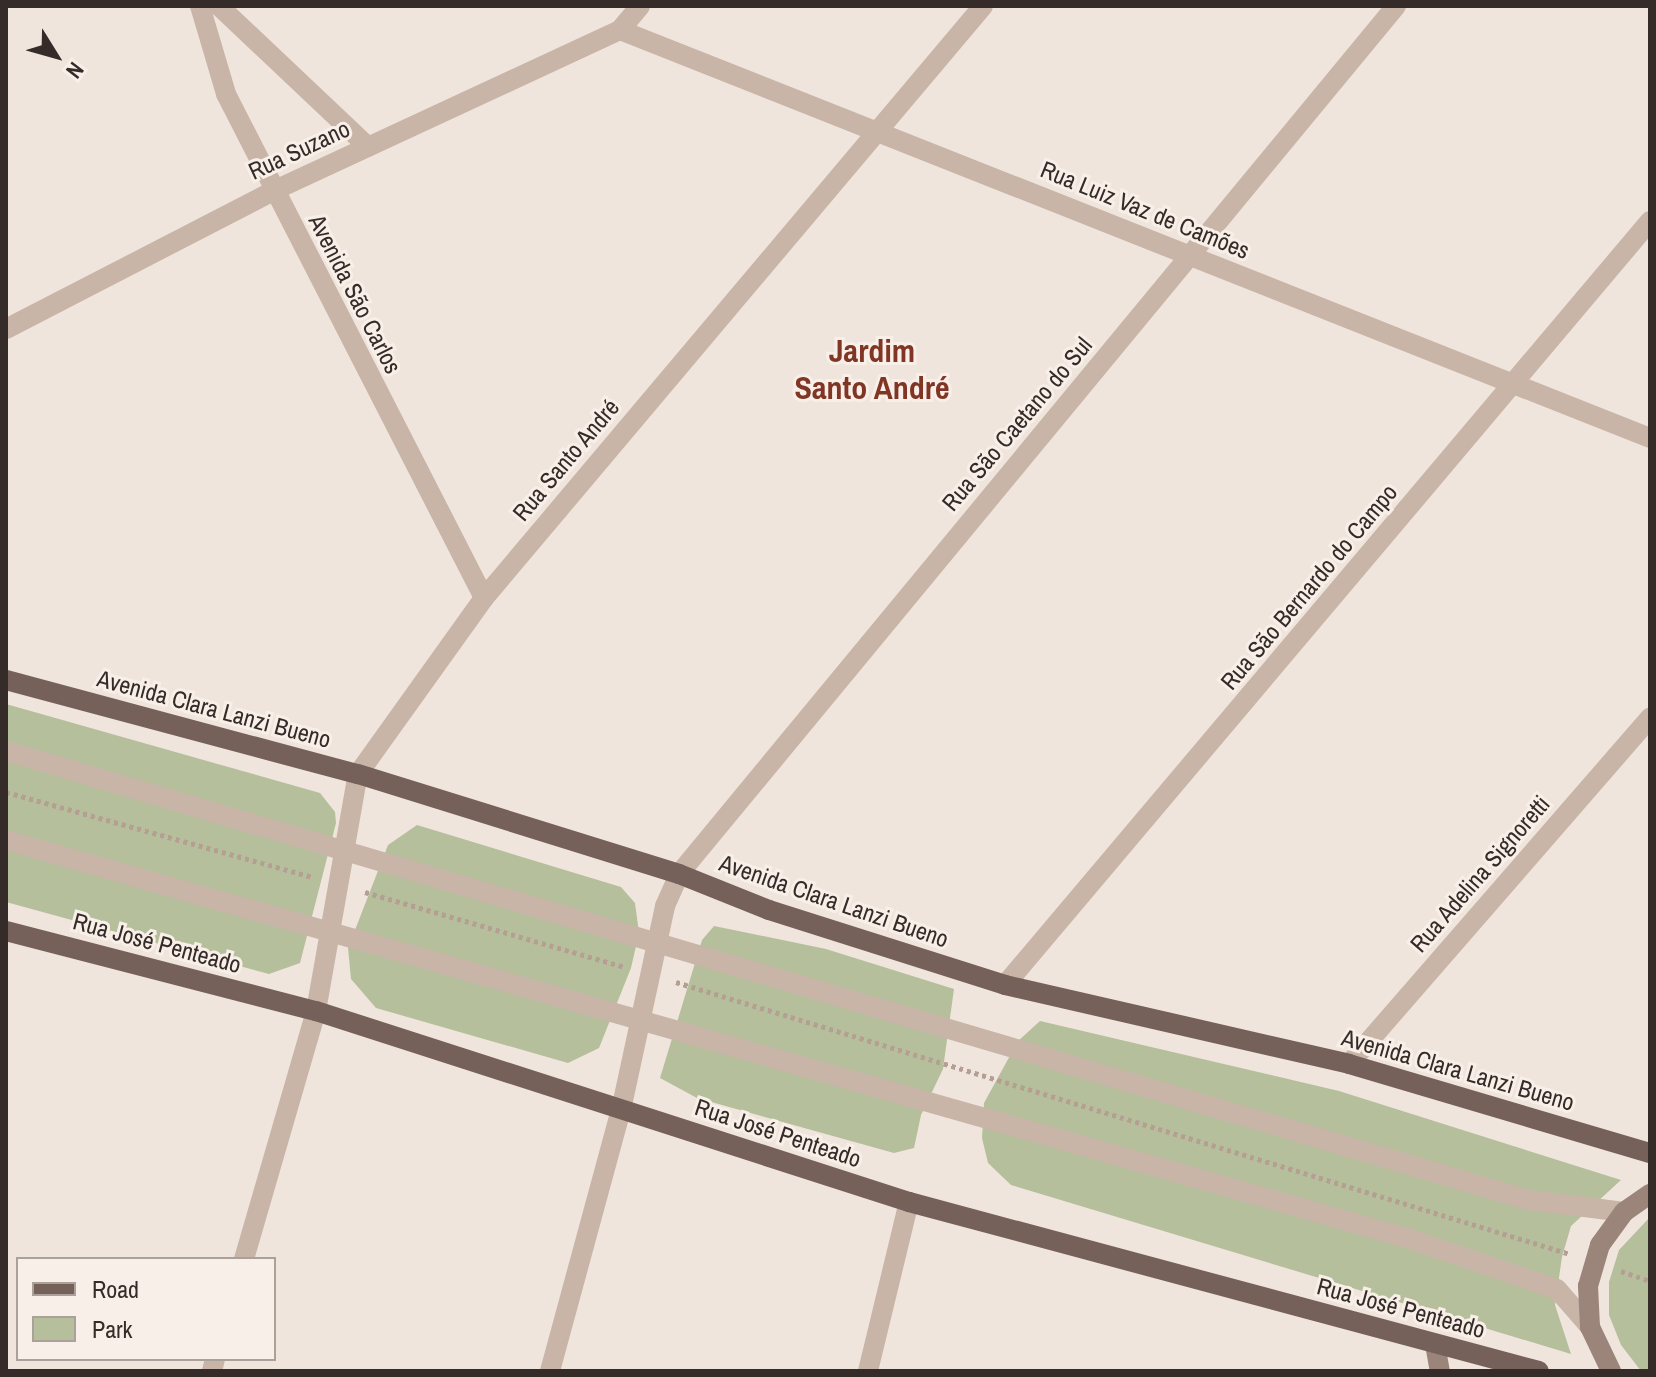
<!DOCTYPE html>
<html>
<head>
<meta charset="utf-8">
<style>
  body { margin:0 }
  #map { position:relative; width:1656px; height:1377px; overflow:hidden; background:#f0e5dc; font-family:"Archivo Narrow",sans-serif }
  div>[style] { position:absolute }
  .green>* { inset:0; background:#b5bf9c }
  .path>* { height:5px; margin-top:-2.5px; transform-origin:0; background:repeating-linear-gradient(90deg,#b49f92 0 4px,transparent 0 8px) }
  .minor>* { height:20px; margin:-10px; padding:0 10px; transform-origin:10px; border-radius:10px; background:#c8b5a8 }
  .tertiary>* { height:20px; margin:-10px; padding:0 10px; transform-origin:10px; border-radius:10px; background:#c8b5a8 }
  .secondary>* { height:20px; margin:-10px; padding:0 10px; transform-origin:10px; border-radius:10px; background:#9b847a }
  .primary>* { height:20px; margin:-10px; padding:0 10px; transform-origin:10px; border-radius:10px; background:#76615a }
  span { translate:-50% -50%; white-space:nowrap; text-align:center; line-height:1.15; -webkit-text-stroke:6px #f8f0e8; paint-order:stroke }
  .street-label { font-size:24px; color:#352b28 }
  .district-label { font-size:32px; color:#803525; font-weight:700 }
  .frame { position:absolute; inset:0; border:8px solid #352b28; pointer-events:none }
  .legend { position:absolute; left:16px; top:1257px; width:260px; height:104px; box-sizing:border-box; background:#f8f0e8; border:2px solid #aaa19b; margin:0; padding:10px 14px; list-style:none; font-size:24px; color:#352b28 }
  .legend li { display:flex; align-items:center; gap:16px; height:40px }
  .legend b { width:40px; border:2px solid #aaa19b }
  .north { position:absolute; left:16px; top:16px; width:80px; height:80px; -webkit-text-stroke:6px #f8f0e8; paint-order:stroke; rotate:127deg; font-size:22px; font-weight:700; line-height:32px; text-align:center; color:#352b28 }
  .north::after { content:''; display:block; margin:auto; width:28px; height:36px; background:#352b28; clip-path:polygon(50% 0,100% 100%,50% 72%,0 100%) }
</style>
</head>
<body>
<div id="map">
  <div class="green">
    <div style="clip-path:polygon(6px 704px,320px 793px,335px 812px,336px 823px,300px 963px,269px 974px,6px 902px)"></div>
    <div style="clip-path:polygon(417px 825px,621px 887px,635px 903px,639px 933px,631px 968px,599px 1048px,568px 1063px,376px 1008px,351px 979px,348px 948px,388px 845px)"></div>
    <div style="clip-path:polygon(714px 926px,826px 949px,954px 989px,943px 1069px,921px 1115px,914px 1148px,894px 1153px,697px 1098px,660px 1078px,702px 940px)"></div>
    <div style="clip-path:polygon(1040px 1021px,1339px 1091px,1621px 1180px,1571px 1226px,1562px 1257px,1555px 1305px,1571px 1354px,1011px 1185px,988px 1163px,982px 1138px,984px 1103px,1018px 1041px)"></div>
    <div style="clip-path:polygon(1650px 1217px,1650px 1371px,1641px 1371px,1621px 1345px,1609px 1315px,1609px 1282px,1619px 1250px)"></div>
  </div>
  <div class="path">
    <div style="left:6px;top:792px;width:319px;rotate:15.5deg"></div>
    <div style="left:365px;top:892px;width:270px;rotate:16.1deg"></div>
    <div style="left:676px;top:982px;width:934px;rotate:16.92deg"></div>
    <div style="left:1621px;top:1271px;width:31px;rotate:19deg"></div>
  </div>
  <div class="minor">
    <div style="left:200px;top:6px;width:92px;rotate:73.5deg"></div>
    <div style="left:226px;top:94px;width:566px;rotate:62.89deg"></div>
    <div style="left:219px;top:6px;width:205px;rotate:43.4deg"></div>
    <div style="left:620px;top:30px;width:1108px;rotate:21.61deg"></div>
    <div style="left:6px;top:329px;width:301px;rotate:-27.3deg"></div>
    <div style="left:273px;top:191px;width:383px;rotate:-24.9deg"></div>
    <div style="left:620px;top:30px;width:31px;rotate:-50deg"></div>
    <div style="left:6px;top:751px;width:1588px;rotate:16.43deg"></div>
    <div style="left:1529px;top:1200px;width:96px;rotate:7.2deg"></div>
    <div style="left:6px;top:840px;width:1456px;rotate:15.86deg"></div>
    <div style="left:1407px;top:1238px;width:158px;rotate:18.8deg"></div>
    <div style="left:1557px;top:1289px;width:50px;rotate:49deg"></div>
    <div style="left:1349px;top:1064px;width:459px;rotate:-49deg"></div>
    <div style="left:244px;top:1259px;width:258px;rotate:-73.8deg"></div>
    <div style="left:316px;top:1011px;width:241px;rotate:-80deg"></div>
    <div style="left:358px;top:774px;width:216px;rotate:-54.4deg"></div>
    <div style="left:484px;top:598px;width:774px;rotate:-49.87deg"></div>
    <div style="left:212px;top:1371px;width:12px;rotate:-76deg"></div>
    <div style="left:550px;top:1371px;width:270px;rotate:-74.8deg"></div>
    <div style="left:621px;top:1110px;width:209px;rotate:-77.8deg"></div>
    <div style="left:665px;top:906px;width:35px;rotate:-66deg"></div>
    <div style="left:679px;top:874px;width:1126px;rotate:-50.44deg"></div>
    <div style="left:868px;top:1371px;width:174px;rotate:-76.4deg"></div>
  </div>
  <div class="tertiary">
    <div style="left:1005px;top:985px;width:1000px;rotate:-49.83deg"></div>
  </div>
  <div class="secondary">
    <div style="left:1435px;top:1344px;width:27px;rotate:80deg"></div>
    <div style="left:1611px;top:1371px;width:49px;rotate:-115.5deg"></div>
    <div style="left:1590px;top:1327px;width:41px;rotate:-92.8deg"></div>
    <div style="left:1588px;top:1286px;width:43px;rotate:-73.7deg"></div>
    <div style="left:1600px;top:1245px;width:41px;rotate:-54deg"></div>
    <div style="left:1624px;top:1212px;width:32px;rotate:-35deg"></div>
  </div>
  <div class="primary">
    <div style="left:6px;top:680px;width:364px;rotate:15deg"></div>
    <div style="left:358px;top:774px;width:336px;rotate:17.3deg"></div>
    <div style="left:679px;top:874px;width:97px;rotate:21.8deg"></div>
    <div style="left:769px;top:910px;width:248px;rotate:17.6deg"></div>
    <div style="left:1005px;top:985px;width:353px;rotate:12.9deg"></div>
    <div style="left:1349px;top:1064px;width:314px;rotate:16.5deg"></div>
    <div style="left:6px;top:931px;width:320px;rotate:14.5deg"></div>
    <div style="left:316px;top:1011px;width:623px;rotate:17.85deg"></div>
    <div style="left:909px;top:1202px;width:652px;rotate:15.02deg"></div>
  </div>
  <div class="street-label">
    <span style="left:299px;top:150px;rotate:-25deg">Rua Suzano</span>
    <span style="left:1145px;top:210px;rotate:22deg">Rua Luiz Vaz de Camões</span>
    <span style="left:355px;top:294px;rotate:63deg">Avenida São Carlos</span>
    <span style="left:1017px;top:424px;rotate:-50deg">Rua São Caetano do Sul</span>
    <span style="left:566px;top:460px;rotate:-50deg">Rua Santo André</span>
    <span style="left:1309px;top:587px;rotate:-50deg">Rua São Bernardo do Campo</span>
    <span style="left:214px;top:709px;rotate:15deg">Avenida Clara Lanzi Bueno</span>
    <span style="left:1480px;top:874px;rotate:-49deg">Rua Adelina Signoretti</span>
    <span style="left:834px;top:901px;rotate:19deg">Avenida Clara Lanzi Bueno</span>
    <span style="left:157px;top:943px;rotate:15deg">Rua José Penteado</span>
    <span style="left:1458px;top:1070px;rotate:16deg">Avenida Clara Lanzi Bueno</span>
    <span style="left:778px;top:1133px;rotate:18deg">Rua José Penteado</span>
    <span style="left:1401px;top:1308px;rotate:15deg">Rua José Penteado</span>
  </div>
  <div class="district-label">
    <span style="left:872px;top:370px">Jardim<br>Santo André</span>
  </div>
  <div class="frame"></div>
  <ul class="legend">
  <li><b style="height:10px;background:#76615a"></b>Road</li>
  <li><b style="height:22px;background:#b5bf9c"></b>Park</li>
  </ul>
  <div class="north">N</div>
</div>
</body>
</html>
